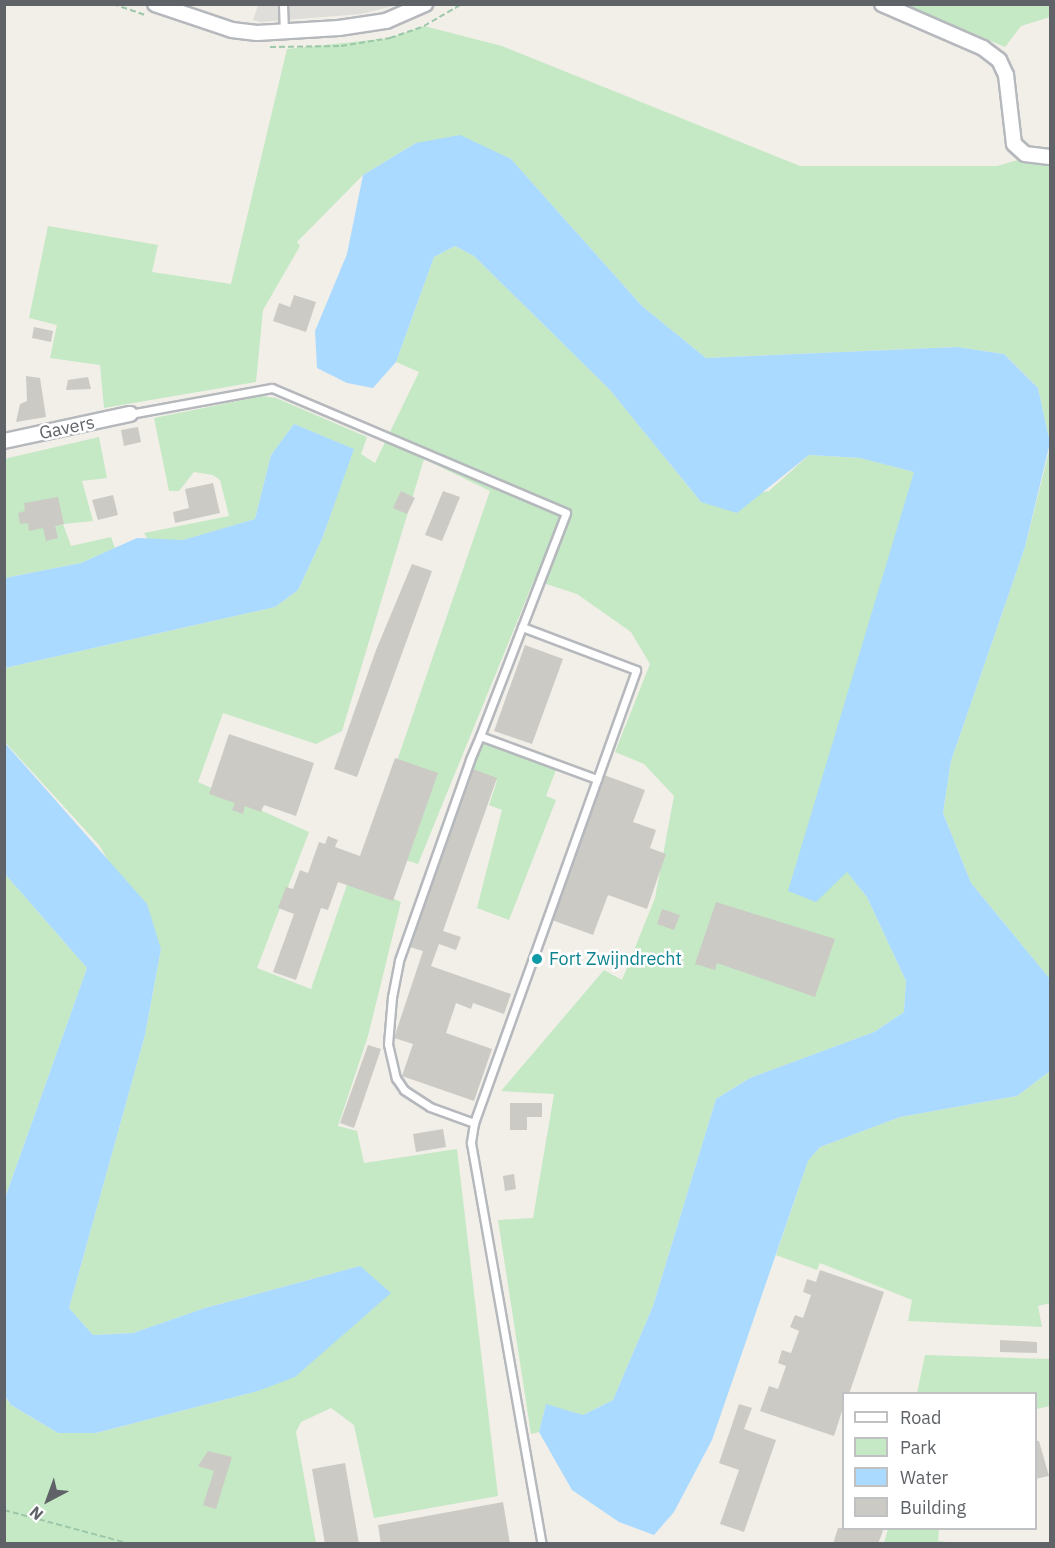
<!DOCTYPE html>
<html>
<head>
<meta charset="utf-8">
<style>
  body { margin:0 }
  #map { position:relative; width:1055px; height:1548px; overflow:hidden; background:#f1efe8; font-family:"IBM Plex Sans",sans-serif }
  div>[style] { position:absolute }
  .industrial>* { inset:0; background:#e0deda }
  .green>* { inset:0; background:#c5e8c5 }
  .water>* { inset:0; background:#aadaff }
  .building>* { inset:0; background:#cccac5 }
  .path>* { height:2px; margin-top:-1px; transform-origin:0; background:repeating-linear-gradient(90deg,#9cc7a9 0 6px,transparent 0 9px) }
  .roads { filter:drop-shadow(2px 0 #b5b8bc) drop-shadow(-2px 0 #b5b8bc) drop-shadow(0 2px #b5b8bc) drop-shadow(0 -2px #b5b8bc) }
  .service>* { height:7px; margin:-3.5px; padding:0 3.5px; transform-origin:3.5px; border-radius:3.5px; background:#fff }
  .minor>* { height:14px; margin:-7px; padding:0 7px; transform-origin:7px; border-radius:7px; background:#fff }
  .dots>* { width:16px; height:16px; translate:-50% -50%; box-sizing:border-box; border:3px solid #fff; border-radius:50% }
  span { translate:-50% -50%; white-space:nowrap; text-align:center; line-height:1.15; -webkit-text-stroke:5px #fff; paint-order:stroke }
  .street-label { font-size:18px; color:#5f6368 }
  .culture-label { font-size:18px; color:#0d838f }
  .left { translate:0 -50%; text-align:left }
  .frame { position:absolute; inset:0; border:6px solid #5f6368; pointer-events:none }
  .legend { position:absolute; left:842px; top:1392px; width:195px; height:138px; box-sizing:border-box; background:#fff; border:2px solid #bfc1c3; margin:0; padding:8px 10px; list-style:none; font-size:18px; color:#5f6368 }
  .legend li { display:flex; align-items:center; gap:12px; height:30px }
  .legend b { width:30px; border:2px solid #bfc1c3 }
  .north { position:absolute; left:18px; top:1470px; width:60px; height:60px; -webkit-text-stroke:4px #fff; paint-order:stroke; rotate:221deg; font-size:16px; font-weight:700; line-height:24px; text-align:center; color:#5f6368 }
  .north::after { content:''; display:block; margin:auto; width:21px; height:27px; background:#5f6368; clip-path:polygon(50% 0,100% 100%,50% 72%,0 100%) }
</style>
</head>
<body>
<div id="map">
  <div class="industrial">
    <div style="clip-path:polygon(258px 5px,397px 5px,361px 14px,261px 22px,253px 20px)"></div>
  </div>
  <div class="green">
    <div style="clip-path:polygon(907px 5px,1050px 5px,1050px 17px,1021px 26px,1005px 47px)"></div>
    <div style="clip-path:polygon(424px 26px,502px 46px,800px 166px,997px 166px,1021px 159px,1050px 165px,1050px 443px,1038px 388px,1004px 354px,957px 347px,706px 358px,642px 306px,511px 159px,416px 143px,363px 175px,297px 242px,300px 246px,263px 310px,256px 382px,104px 408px,100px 365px,50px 358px,57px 325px,29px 318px,48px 226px,158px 245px,152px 272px,231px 284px,287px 49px,390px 38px)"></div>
    <div style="clip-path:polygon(455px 246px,474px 256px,610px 390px,701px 502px,769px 491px,809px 455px,860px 458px,915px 472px,789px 891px,847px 871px,867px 897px,906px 981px,904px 1012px,874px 1032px,750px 1078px,716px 1099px,653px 1306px,613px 1400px,583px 1415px,546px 1405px,539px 1432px,531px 1434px,498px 1220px,533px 1218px,554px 1094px,501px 1091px,604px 970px,622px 980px,655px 898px,674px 796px,644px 764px,615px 752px,650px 664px,631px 632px,577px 594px,534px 580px,418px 864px,367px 848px,490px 491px,424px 459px,342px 731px,316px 744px,223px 713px,198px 782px,309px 832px,257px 968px,311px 989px,349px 879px,401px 902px,368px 1036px,338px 1126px,357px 1131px,364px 1163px,457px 1149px,498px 1496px,374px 1518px,354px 1425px,331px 1408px,301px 1422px,296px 1432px,316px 1543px,5px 1543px,4px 1396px,11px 1405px,58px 1433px,96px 1433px,258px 1391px,360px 1266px,205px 1308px,133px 1333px,93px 1335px,69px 1308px,145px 1035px,161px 949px,99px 845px,5px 742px,5px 668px,275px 607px,298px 590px,322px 539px,353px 449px,294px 424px,271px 455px,255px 519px,184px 540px,148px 540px,144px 533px,229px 516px,220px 480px,213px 475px,194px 472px,179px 491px,169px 491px,154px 418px,248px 399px,247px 394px,276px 398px,367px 437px,361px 454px,375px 463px,419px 372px,396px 362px,434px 257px)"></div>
    <div style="clip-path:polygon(99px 437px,107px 478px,82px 481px,93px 521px,63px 524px,71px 546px,111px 537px,115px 548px,81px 563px,5px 578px,4px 459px)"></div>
    <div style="clip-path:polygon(1050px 447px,1050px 979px,971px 883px,943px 813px,951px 761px,1025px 547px)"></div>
    <div style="clip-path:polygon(479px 741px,556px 770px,546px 796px,556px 800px,509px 920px,477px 908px,502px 810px,489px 805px,497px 781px,471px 772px)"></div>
    <div style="clip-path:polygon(5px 874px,87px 968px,5px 1198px)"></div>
    <div style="clip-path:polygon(1050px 1071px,1050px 1303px,1038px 1306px,1042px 1327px,908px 1321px,912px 1300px,820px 1263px,817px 1270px,776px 1255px,808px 1161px,820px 1147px,900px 1117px,1017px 1096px)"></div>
    <div style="clip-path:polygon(925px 1355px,1050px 1359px,1050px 1406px,1036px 1409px,1036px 1394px,917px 1393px)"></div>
    <div style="clip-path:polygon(888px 1529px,939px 1529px,938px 1541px,957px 1543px,884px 1543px)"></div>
  </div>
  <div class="water">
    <div style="clip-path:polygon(460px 135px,511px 159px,642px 306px,706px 358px,957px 347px,1004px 354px,1038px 388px,1050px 443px,1025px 547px,951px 761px,943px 813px,971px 883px,1050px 979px,1050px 1071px,1017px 1096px,900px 1117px,820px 1147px,808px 1161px,712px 1440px,674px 1512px,654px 1535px,619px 1522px,572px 1490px,539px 1432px,546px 1404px,583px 1415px,613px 1400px,653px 1306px,716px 1099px,750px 1078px,874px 1032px,904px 1012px,906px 981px,867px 897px,847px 872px,816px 902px,788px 891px,914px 472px,860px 458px,809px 455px,737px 513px,701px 502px,610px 390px,474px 256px,455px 246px,434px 257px,396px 362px,373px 388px,347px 383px,317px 368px,315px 331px,347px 254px,363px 175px,416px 143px)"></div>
    <div style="clip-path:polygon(294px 424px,354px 449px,322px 539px,298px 590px,275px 607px,5px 668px,5px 578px,81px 563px,137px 538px,183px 540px,255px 519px,271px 455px)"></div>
    <div style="clip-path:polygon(5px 743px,147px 904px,161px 949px,145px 1035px,69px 1308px,93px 1335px,133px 1333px,205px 1308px,360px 1266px,391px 1293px,295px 1377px,258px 1391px,96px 1433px,58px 1433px,11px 1405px,5px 1396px,5px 1198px,87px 968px,5px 874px)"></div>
  </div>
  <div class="building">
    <div style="clip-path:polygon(294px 295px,316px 302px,306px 332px,273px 321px,279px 303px,290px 307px)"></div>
    <div style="clip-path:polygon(34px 327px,53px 331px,51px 342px,32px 338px)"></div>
    <div style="clip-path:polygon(26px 376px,40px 378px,46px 417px,16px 422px,20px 404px,27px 401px)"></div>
    <div style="clip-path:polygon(88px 377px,91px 389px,66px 390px,68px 380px)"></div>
    <div style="clip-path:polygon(138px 427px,141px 442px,124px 446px,121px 430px)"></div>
    <div style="clip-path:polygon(213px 483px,220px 513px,175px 523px,173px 512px,189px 508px,185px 489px)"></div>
    <div style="clip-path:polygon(401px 491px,415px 498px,407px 514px,393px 508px)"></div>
    <div style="clip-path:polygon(443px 491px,460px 497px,442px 541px,425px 535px)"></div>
    <div style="clip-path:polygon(113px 495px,118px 515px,98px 520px,92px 500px)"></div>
    <div style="clip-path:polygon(58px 497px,64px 524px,55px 526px,58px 538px,46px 541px,43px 528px,29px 531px,28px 523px,20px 524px,18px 513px,25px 511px,24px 503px)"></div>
    <div style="clip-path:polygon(412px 564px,432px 571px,357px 777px,334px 769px,376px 650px)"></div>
    <div style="clip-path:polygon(525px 645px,563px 659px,532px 744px,494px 731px)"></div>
    <div style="clip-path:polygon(229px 734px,314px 763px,296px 816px,264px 805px,261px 812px,245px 806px,243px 814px,232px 810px,235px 803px,209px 794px)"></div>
    <div style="clip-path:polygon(395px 758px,438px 773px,393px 901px,338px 882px,328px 910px,321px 908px,296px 980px,273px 972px,294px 914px,278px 908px,286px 887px,293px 889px,300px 870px,308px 873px,319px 842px,325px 844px,328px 836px,338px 840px,335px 847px,360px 856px)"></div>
    <div style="clip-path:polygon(473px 769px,497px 778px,443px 931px,461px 937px,456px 950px,439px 944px,431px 966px,511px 994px,504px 1014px,473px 1003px,471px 1009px,456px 1003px,446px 1033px,492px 1049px,474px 1101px,402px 1076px,413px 1044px,394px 1038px,423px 951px,410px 947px)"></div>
    <div style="clip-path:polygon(604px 775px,645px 790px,633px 822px,656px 830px,650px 848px,666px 854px,647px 909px,608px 895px,593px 935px,552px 920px)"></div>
    <div style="clip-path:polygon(716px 902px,835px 939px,815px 997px,717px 963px,715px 970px,695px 964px)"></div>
    <div style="clip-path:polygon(662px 909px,680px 915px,674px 930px,657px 924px)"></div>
    <div style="clip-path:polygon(368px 1045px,381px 1049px,354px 1128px,340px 1123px)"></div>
    <div style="clip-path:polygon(510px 1103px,542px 1103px,542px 1117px,527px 1117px,527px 1130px,510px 1130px)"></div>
    <div style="clip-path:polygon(443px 1129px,446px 1147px,416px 1152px,413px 1134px)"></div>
    <div style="clip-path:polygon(514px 1174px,516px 1189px,505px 1191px,503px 1176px)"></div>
    <div style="clip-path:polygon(820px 1270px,884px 1292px,849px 1394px,843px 1394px,843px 1408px,834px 1436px,760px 1411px,769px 1386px,778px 1389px,786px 1366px,778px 1363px,782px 1350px,791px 1353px,799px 1331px,790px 1327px,795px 1315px,803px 1318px,811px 1295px,803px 1292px,807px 1279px,816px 1282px)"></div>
    <div style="clip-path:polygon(1000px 1340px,1037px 1342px,1037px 1353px,1000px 1352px)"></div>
    <div style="clip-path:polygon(739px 1404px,752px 1408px,744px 1429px,776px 1440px,744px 1532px,720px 1524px,739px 1470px,719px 1463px)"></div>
    <div style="clip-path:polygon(1035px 1441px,1039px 1441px,1049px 1476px,1035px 1479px)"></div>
    <div style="clip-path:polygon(208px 1451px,232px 1457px,216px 1509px,203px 1505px,214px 1471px,198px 1466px)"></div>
    <div style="clip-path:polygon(345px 1463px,359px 1544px,325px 1544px,312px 1469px)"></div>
    <div style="clip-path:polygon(503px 1502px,510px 1544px,381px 1544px,378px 1525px)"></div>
    <div style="clip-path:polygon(838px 1528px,884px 1528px,878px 1544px,833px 1544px)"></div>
  </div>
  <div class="path">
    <div style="left:113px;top:4px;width:34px;rotate:19deg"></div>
    <div style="left:270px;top:47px;width:71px;rotate:-0.8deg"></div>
    <div style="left:341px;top:46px;width:50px;rotate:-9.3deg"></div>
    <div style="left:390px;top:38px;width:36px;rotate:-19deg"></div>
    <div style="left:424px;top:26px;width:44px;rotate:-30.1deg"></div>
    <div style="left:4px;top:1510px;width:131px;rotate:15deg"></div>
  </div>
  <div class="roads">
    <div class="service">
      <div style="left:283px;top:4px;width:28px;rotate:88deg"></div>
      <div style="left:130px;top:414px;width:144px;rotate:-10.4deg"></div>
      <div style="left:272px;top:388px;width:319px;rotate:23deg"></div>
      <div style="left:566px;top:513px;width:122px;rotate:111.1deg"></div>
      <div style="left:522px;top:627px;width:117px;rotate:111.1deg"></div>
      <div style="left:480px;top:736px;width:26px;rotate:113deg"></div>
      <div style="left:470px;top:760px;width:213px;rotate:109.5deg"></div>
      <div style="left:399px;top:961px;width:37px;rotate:101deg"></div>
      <div style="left:392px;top:997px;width:47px;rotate:94.9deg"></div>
      <div style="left:388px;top:1044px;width:35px;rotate:77deg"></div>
      <div style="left:396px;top:1078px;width:14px;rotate:56deg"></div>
      <div style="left:404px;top:1090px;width:31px;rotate:33deg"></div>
      <div style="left:430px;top:1107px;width:47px;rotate:20deg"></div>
      <div style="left:474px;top:1123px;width:481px;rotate:-70.3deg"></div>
      <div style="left:636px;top:670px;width:122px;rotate:-159.3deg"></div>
      <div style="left:480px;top:736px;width:125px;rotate:20.2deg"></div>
      <div style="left:474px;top:1123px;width:20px;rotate:99deg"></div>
      <div style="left:471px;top:1143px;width:407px;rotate:80deg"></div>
    </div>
    <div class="minor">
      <div style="left:155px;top:4px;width:81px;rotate:18.7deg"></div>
      <div style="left:232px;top:30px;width:25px;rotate:7deg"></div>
      <div style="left:257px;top:33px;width:82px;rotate:-3.5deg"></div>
      <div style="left:339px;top:28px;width:48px;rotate:-8.5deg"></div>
      <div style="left:386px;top:21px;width:43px;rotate:-23.6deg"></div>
      <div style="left:882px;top:4px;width:110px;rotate:23.5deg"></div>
      <div style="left:983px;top:48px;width:20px;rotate:37deg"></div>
      <div style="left:999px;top:60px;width:17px;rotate:65deg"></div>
      <div style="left:1006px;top:75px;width:69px;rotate:83.4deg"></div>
      <div style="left:1014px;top:144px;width:15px;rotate:42deg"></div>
      <div style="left:1025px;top:154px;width:25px;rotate:7deg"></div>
      <div style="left:4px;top:441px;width:129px;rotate:-12.1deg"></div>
    </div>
  </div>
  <div class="dots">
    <div style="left:537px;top:959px;background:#0f9aa8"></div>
  </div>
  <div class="street-label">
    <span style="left:67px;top:428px;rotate:-12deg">Gavers</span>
  </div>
  <div class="culture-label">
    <span class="left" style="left:549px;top:959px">Fort Zwijndrecht</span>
  </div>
  <div class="frame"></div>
  <ul class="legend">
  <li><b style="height:8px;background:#fff"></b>Road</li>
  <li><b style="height:16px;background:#c5e8c5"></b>Park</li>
  <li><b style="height:16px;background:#aadaff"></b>Water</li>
  <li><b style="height:16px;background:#cccac5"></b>Building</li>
  </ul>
  <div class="north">N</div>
</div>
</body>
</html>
